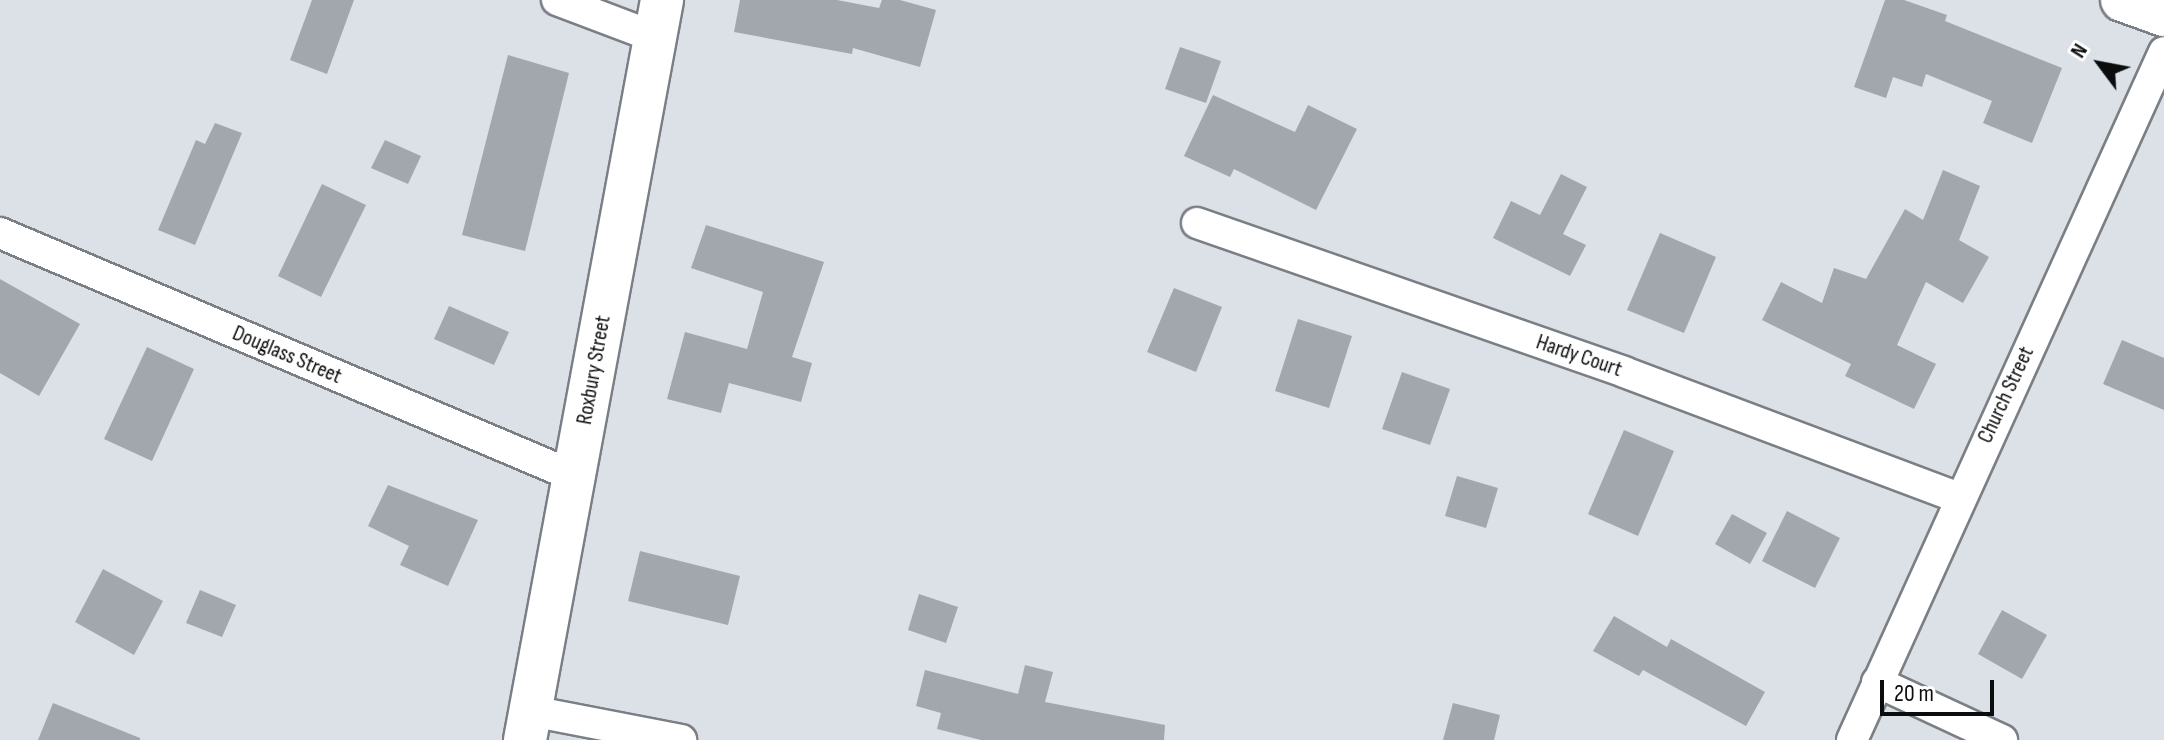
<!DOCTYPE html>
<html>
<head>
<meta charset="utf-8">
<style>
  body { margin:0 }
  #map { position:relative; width:2164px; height:740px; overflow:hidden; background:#dce1e7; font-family:"Sofia Sans Condensed",sans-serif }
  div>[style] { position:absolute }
  .building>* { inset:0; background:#a2a7ad }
  .roads { filter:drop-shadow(2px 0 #7a7f85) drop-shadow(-2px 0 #7a7f85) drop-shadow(0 2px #7a7f85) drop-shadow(0 -2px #7a7f85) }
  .street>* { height:30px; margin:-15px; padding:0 15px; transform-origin:15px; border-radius:15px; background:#fff }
  .secondary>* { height:42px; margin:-21px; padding:0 21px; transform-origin:21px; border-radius:21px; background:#fff }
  span { translate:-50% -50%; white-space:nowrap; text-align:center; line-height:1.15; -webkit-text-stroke:7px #fff; paint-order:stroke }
  .street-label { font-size:22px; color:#0a0c0e }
  .north { position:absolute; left:2060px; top:24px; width:80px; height:80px; -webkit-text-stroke:6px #fff; paint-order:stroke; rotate:302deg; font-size:22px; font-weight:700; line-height:32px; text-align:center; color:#0a0c0e }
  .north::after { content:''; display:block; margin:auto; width:28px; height:36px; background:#0a0c0e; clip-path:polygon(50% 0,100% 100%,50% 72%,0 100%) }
  .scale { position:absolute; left:1880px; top:680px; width:114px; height:36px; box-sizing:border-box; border:4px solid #0a0c0e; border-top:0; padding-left:10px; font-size:24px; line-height:28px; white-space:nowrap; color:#0a0c0e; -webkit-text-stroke:6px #fff; paint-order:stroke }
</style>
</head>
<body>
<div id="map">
  <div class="building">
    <div style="clip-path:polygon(312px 0,354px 0,327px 74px,290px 60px)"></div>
    <div style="clip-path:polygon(740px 0,837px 0,879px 8px,882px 0,900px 0,936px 10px,920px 67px,853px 48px,852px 54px,734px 32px)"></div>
    <div style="clip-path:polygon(1885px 0,1904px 0,1947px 15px,1945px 21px,2062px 68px,2032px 143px,1983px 123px,1992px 101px,1926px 74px,1922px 87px,1893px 77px,1886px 98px,1854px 87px)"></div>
    <div style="clip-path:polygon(1180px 47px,1221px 61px,1206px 103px,1165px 89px)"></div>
    <div style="clip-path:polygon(508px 55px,569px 73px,525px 251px,462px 235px)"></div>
    <div style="clip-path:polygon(1213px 95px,1295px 132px,1308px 105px,1357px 129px,1316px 210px,1234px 169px,1230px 177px,1184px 156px)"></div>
    <div style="clip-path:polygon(215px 123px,242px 133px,195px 245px,158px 230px,196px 140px,205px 144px)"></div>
    <div style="clip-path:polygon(385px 140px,421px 156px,408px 184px,371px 168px)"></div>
    <div style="clip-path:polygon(1943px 170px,1980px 186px,1959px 240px,1989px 257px,1963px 303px,1926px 282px,1897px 345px,1936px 364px,1914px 409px,1845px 376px,1851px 364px,1762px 320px,1781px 282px,1822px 303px,1834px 268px,1866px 279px,1905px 209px,1923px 220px)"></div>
    <div style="clip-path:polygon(1561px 174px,1587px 187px,1563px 234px,1586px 245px,1570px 276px,1493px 238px,1511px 201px,1540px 215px)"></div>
    <div style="clip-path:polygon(322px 184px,366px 205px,321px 297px,278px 276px)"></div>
    <div style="clip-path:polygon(706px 225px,824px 262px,792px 357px,812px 363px,801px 402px,729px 383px,721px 413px,667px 399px,685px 332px,747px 349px,763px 292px,691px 268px)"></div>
    <div style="clip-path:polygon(1660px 233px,1716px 257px,1684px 333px,1627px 310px)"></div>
    <div style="clip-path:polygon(0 279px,80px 324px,39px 396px,0 373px)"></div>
    <div style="clip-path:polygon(1174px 288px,1222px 307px,1196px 372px,1147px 352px)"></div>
    <div style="clip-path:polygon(449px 306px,509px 332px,494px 365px,434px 339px)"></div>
    <div style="clip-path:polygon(1298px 319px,1352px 336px,1329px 408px,1275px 391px)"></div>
    <div style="clip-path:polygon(2122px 340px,2164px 358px,2164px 410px,2103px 384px)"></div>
    <div style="clip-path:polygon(147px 347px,194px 369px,152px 461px,104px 439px)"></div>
    <div style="clip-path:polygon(1402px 372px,1450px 389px,1430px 445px,1382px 429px)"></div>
    <div style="clip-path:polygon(1624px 430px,1674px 451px,1638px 536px,1588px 514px)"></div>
    <div style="clip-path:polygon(1457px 476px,1498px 488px,1486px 528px,1445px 516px)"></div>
    <div style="clip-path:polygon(388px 485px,478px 520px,448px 586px,400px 565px,409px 546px,368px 526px)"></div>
    <div style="clip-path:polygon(1787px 511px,1840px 538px,1815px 588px,1762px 561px)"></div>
    <div style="clip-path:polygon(1732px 514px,1767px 533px,1750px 564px,1715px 544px)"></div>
    <div style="clip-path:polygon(640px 551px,740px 576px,728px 625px,628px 601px)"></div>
    <div style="clip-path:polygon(103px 569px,163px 601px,134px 655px,75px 622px)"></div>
    <div style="clip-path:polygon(200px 590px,236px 605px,222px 637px,186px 623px)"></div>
    <div style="clip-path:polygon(919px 594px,958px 607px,946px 643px,908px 630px)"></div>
    <div style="clip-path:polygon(2002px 610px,2047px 635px,2022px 679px,1978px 654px)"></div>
    <div style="clip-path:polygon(1614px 616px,1667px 647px,1671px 639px,1765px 692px,1746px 726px,1643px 670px,1639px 676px,1593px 651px)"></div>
    <div style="clip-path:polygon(1025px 665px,1053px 672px,1045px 702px,1165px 725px,1164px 740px,981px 740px,937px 729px,941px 713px,916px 706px,925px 670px,1018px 694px)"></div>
    <div style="clip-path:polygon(53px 703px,140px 738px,140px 740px,38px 740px)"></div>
    <div style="clip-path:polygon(1453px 703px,1500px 715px,1494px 740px,1443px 740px)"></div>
  </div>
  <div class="roads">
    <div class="street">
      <div style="left:557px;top:0;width:105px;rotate:20.7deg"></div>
      <div style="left:1197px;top:223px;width:452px;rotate:19.2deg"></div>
      <div style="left:1624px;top:372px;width:358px;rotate:20.6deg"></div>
      <div style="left:0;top:233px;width:623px;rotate:22.95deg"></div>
      <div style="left:1877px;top:682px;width:138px;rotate:24.9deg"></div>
      <div style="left:531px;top:711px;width:153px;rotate:10.9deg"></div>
      <div style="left:1852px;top:740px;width:755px;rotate:-65.61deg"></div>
    </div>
    <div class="secondary">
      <div style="left:2122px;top:0;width:45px;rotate:19.7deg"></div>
      <div style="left:525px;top:740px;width:753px;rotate:-79.51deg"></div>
    </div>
  </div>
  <div class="street-label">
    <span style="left:287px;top:355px;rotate:23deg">Douglass Street</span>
    <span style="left:1579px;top:356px;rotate:19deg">Hardy Court</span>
    <span style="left:594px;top:370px;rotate:-80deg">Roxbury Street</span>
    <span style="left:2006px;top:395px;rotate:-65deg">Church Street</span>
  </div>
  <div class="north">N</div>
  <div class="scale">20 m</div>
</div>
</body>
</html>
